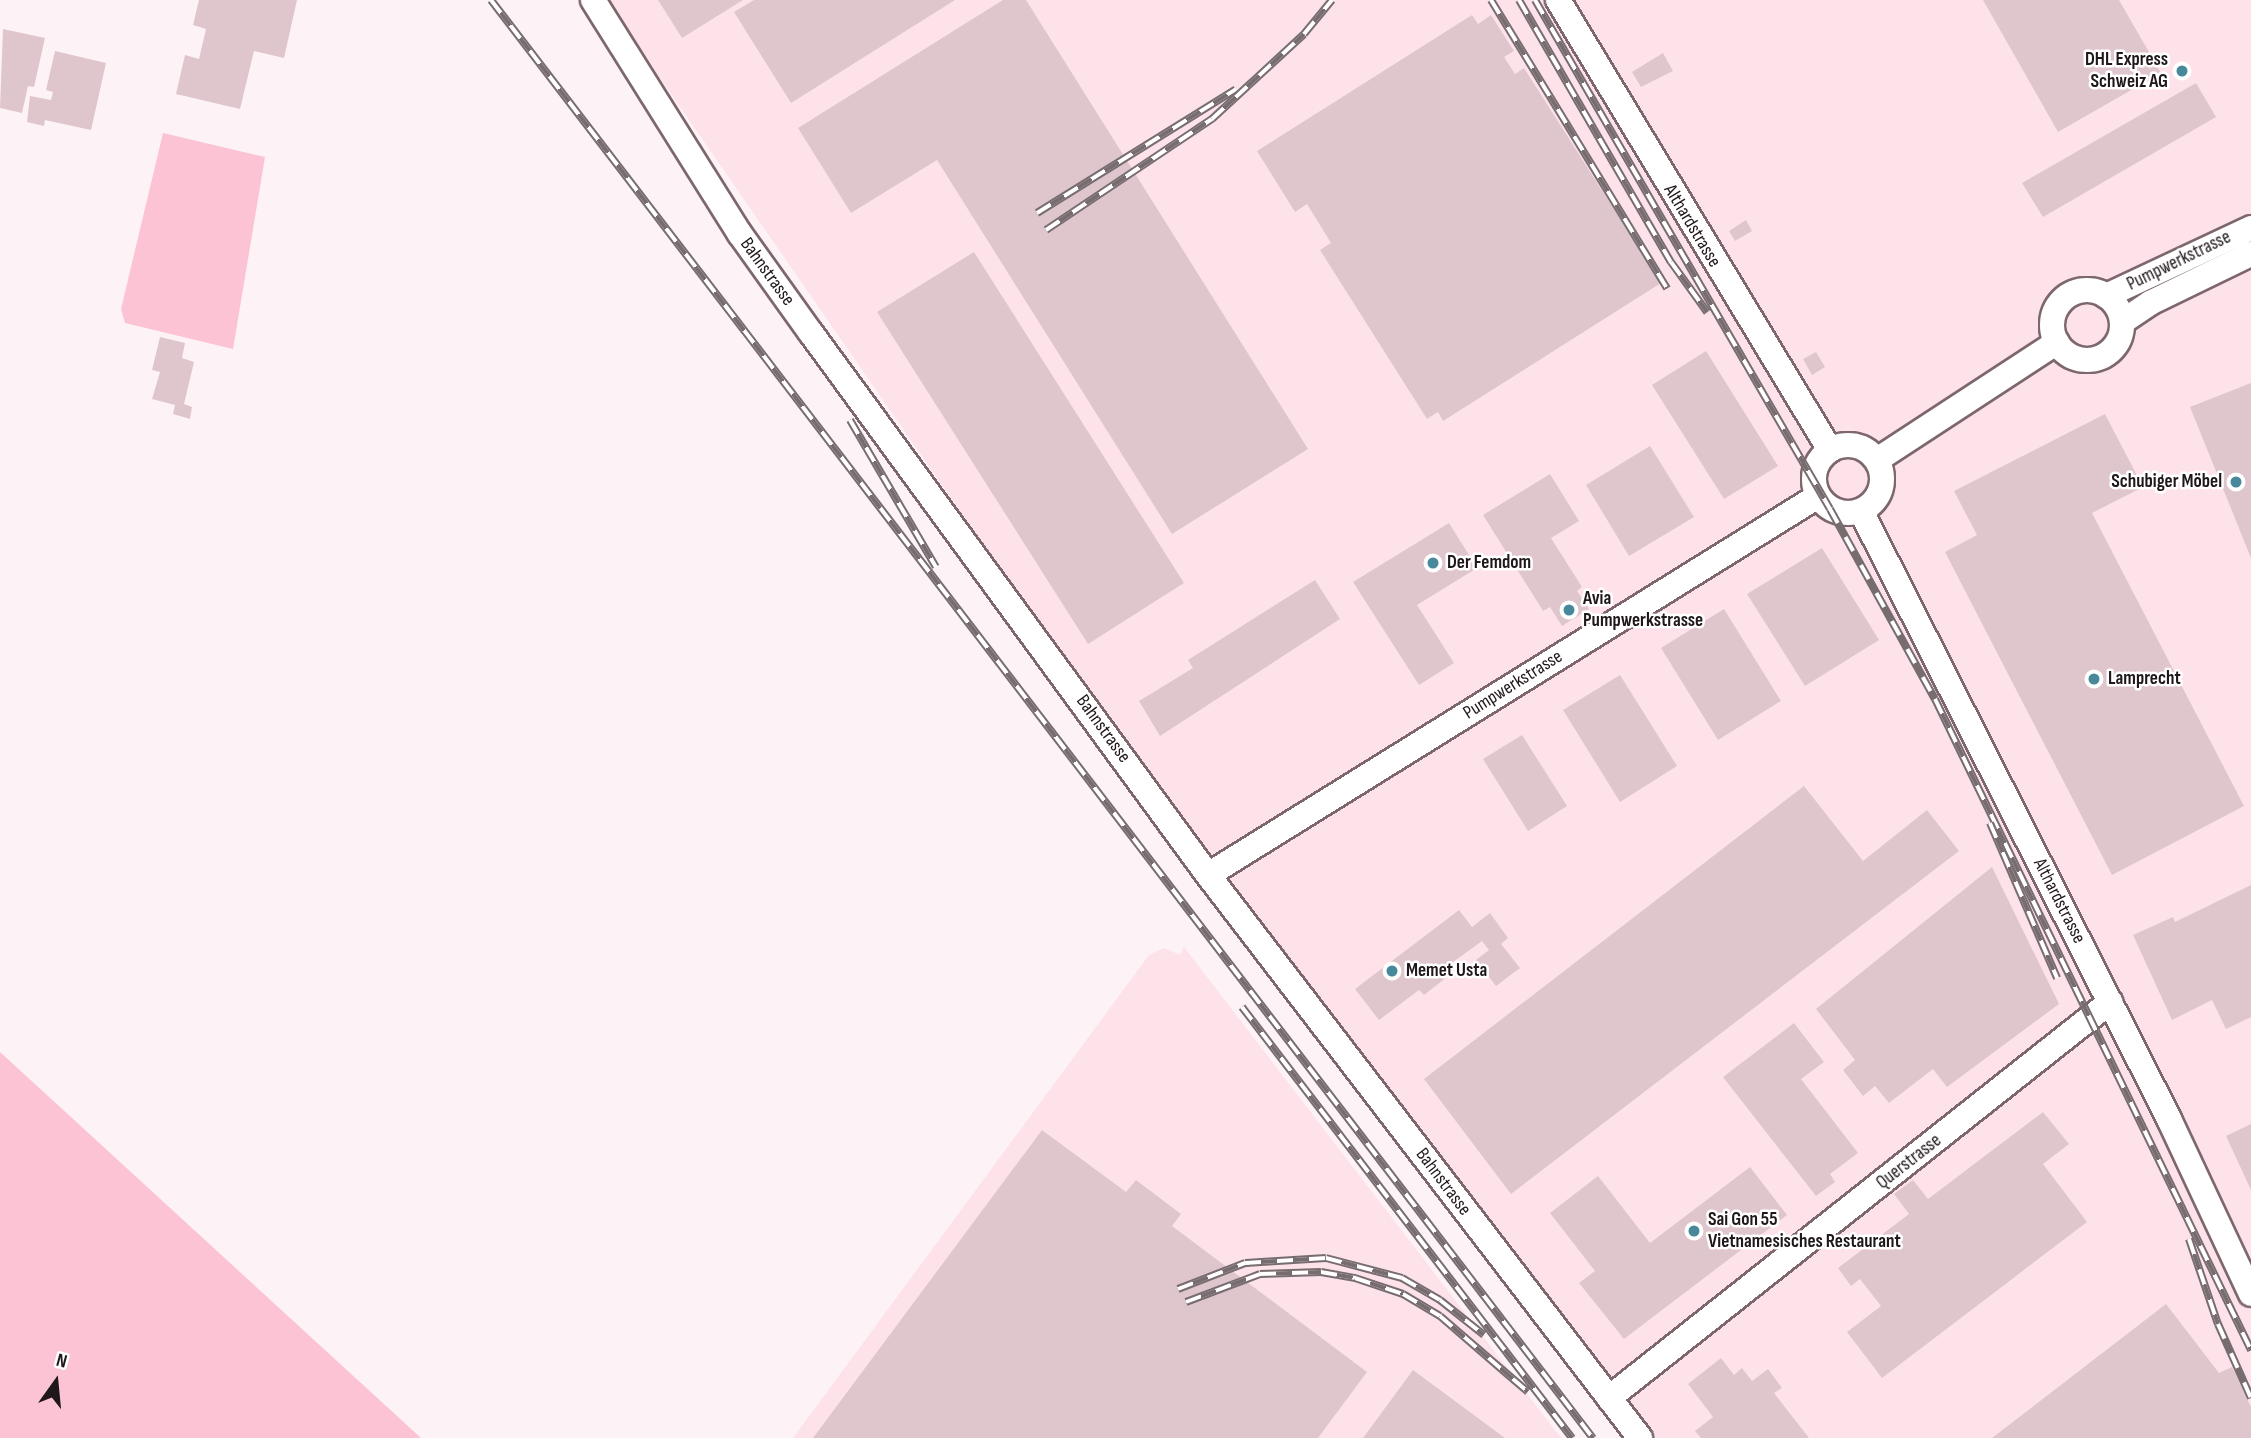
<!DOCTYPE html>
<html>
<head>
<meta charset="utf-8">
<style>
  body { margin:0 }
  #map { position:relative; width:2251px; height:1438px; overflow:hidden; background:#fdf2f5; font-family:"Sofia Sans Condensed",sans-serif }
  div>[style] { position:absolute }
  .built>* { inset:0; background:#fee2ea }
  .green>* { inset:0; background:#fcc3d4 }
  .building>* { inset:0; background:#dfc6cd }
  .roads { filter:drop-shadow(2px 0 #7d676d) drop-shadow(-2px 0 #7d676d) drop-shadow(0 2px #7d676d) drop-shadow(0 -2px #7d676d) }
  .street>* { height:24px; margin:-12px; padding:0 12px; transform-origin:12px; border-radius:12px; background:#fff }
  .street>.ring { margin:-12px; padding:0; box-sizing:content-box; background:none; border:24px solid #fff; border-radius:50% }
  .rail>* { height:8px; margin-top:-4px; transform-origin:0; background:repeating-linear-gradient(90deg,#fff 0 16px,#776d70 0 32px); box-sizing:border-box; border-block:2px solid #776d70 }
  .dots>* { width:19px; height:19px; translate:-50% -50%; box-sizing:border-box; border:4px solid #fff; border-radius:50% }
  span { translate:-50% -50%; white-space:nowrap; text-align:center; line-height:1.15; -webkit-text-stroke:5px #fff; paint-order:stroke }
  .poi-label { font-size:19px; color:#1f1719; font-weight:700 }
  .right { translate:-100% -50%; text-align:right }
  .left { translate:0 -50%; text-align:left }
  .street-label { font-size:19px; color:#1f1719 }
  .north { position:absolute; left:21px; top:1347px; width:70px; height:70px; -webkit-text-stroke:5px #fff; paint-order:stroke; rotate:15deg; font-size:19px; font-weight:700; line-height:28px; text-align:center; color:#1f1719 }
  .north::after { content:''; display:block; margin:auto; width:24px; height:32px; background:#1f1719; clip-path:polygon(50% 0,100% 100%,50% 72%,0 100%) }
</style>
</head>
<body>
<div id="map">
  <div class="built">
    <div style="clip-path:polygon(610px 0,2251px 0,2251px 1438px,1624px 1438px,1168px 843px,998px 566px,628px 32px)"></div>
    <div style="clip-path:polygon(1184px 947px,1561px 1438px,793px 1438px,1149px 955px,1164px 948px,1180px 955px)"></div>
  </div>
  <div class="green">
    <div style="clip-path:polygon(163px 133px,265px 157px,233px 349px,125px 323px,121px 309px)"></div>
    <div style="clip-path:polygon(0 1052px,193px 1229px,421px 1438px,0 1438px)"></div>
  </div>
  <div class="building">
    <div style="clip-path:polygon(199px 0,297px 0,284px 58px,254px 51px,240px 109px,176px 94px,185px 55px,199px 59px,206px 29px,193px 25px)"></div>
    <div style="clip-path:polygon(658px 0,743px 0,682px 38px)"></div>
    <div style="clip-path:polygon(754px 0,955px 0,791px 103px,734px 12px)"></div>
    <div style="clip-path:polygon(1003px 0,1026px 0,1308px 449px,1172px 534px,937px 160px,851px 213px,798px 128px)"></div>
    <div style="clip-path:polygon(1983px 0,2119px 0,2161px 73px,2058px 132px)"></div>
    <div style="clip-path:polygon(1472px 15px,1478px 24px,1491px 15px,1514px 51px,1504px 57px,1515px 74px,1524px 68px,1661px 283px,1443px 421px,1438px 412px,1427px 419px,1320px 250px,1331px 243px,1307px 204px,1295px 212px,1257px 151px)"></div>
    <div style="clip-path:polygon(3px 29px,45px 38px,34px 87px,28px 86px,22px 113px,0 108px)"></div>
    <div style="clip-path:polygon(55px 51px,106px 63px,91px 130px,45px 120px,44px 126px,27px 122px,30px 96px,51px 100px,53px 92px,46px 90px)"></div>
    <div style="clip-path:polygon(1663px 53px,1673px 71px,1641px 87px,1632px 72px)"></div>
    <div style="clip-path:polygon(2196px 83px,2216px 117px,2043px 217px,2022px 183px)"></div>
    <div style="clip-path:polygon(1746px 220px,1752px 231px,1735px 241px,1729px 231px)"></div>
    <div style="clip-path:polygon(974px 252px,1184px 583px,1088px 644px,877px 312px)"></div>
    <div style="clip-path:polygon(160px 337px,185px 343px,182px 358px,194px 362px,184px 404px,192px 407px,190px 419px,173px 414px,175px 405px,152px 399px,160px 372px,152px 370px)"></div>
    <div style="clip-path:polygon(1706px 351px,1778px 466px,1724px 499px,1652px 385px)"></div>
    <div style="clip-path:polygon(1816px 352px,1825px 367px,1812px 375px,1803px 359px)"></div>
    <div style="clip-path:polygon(2251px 383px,2251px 558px,2190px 407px)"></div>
    <div style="clip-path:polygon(2105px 414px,2143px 487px,2092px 513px,2244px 806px,2112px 875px,1945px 552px,1977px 535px,1954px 491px)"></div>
    <div style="clip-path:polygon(1650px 446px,1694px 517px,1629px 556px,1586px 485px)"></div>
    <div style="clip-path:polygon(1550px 474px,1579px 521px,1551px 538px,1582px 587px,1577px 591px,1589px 609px,1562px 626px,1550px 607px,1543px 611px,1483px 515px)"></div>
    <div style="clip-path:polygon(1449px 523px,1477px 568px,1417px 605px,1454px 663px,1419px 685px,1353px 582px)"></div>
    <div style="clip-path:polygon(1822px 548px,1879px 640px,1805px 686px,1747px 594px)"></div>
    <div style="clip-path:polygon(1315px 580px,1340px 619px,1160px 736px,1139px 701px,1193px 668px,1188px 660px)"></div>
    <div style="clip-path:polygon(1724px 609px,1781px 701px,1718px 740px,1661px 648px)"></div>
    <div style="clip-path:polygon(1620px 675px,1677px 766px,1620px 802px,1563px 710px)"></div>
    <div style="clip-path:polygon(1522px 735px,1567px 806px,1528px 831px,1483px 759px)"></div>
    <div style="clip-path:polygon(1804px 786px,1863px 861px,1927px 810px,1959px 851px,1511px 1194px,1424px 1079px)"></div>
    <div style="clip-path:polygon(1992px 867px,2059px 1004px,1947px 1087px,1933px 1069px,1889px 1103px,1875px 1086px,1863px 1096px,1843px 1070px,1855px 1060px,1816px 1009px)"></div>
    <div style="clip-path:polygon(2251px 885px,2251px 1017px,2226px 1029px,2212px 1000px,2172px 1020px,2133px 935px,2173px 917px,2175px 922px)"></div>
    <div style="clip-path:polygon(1459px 910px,1472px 927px,1490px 913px,1508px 938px,1501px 944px,1520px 968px,1496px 986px,1476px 960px,1489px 950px,1482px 941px,1442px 970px,1447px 977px,1424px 995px,1419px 990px,1379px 1020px,1355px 989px)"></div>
    <div style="clip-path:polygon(1794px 1023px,1824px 1062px,1801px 1079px,1858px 1153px,1830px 1174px,1835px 1182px,1816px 1196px,1723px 1077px)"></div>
    <div style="clip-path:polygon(2043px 1112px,2069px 1144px,2043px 1164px,2087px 1222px,1882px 1378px,1847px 1332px,1881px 1306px,1860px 1279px,1851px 1286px,1838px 1268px,1909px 1214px,1894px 1194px,1913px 1180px,1928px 1199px)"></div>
    <div style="clip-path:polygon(2251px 1124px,2251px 1190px,2226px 1136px)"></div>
    <div style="clip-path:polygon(1042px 1130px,1126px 1192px,1136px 1180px,1181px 1214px,1172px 1226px,1367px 1372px,1318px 1438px,813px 1438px)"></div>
    <div style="clip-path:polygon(1750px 1167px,1787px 1215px,1624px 1339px,1579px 1283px,1595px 1271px,1550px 1213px,1598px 1176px,1650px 1243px)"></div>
    <div style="clip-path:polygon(2166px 1304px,2219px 1373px,2232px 1367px,2251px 1407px,2251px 1438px,1992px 1438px)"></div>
    <div style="clip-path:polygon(1721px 1358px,1734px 1375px,1742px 1368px,1752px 1381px,1768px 1369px,1782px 1388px,1774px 1393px,1809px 1438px,1701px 1438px,1695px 1431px,1713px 1417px,1688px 1384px)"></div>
    <div style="clip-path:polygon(1413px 1370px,1505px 1438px,1363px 1438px)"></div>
  </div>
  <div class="roads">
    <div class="street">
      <div style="left:593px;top:0;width:276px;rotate:57.9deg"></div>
      <div style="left:740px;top:234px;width:122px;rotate:54.4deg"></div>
      <div style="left:811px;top:333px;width:672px;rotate:53.78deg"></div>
      <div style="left:1208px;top:875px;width:710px;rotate:52.5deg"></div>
      <div style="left:1558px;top:0;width:526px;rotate:58.85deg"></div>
      <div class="ring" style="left:2052px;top:290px;width:46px;height:46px"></div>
      <div style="left:2106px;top:296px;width:160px;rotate:-25.1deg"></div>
      <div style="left:2122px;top:322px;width:34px;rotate:-34deg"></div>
      <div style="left:2150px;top:303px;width:112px;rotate:-25.9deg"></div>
      <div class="ring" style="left:1814px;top:445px;width:44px;height:44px"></div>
      <div style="left:1877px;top:460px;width:215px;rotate:-33.2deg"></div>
      <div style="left:1861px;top:511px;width:682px;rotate:63.13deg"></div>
      <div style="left:2169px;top:1119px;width:193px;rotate:64.9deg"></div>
      <div style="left:1208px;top:875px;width:718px;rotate:-31.85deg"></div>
      <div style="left:1609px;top:1398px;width:639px;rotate:-38.32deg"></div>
    </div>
  </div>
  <div class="rail">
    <div style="left:491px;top:0;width:1812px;rotate:52.54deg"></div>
    <div style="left:1491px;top:0;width:338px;rotate:58.6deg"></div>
    <div style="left:1519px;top:0;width:303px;rotate:59.9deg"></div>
    <div style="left:1671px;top:262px;width:62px;rotate:54.2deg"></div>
    <div style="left:1535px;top:0;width:588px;rotate:59.9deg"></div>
    <div style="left:1830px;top:509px;width:217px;rotate:61.1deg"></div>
    <div style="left:1935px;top:699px;width:724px;rotate:64.11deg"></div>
    <div style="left:1037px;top:213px;width:234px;rotate:-31.9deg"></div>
    <div style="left:1046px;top:230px;width:200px;rotate:-33.8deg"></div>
    <div style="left:1212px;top:119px;width:125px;rotate:-42.7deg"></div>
    <div style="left:1304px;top:34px;width:44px;rotate:-50.5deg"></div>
    <div style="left:850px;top:420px;width:170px;rotate:59.7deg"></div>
    <div style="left:1990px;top:823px;width:169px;rotate:66.6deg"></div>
    <div style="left:1242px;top:1007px;width:543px;rotate:52.56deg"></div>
    <div style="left:2189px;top:1239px;width:90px;rotate:71.2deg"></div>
    <div style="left:2218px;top:1324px;width:81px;rotate:66deg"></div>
    <div style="left:1178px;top:1289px;width:72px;rotate:-21.2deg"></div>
    <div style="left:1245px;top:1263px;width:81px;rotate:-3.5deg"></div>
    <div style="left:1326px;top:1258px;width:79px;rotate:14.7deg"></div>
    <div style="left:1402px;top:1278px;width:44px;rotate:30.1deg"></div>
    <div style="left:1440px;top:1300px;width:56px;rotate:38.5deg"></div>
    <div style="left:1186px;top:1302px;width:79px;rotate:-20.7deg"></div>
    <div style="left:1260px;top:1274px;width:61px;rotate:-1.9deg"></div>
    <div style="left:1321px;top:1272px;width:35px;rotate:10deg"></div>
    <div style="left:1355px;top:1278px;width:51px;rotate:18.4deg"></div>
    <div style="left:1403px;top:1294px;width:43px;rotate:30.7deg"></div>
    <div style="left:1440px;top:1316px;width:116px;rotate:40.8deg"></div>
  </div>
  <div class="dots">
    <div style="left:2182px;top:71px;background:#47899a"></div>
    <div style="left:2236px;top:482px;background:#47899a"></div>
    <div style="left:1433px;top:563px;background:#47899a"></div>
    <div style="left:1569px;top:610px;background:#47899a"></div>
    <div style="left:2094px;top:679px;background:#47899a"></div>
    <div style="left:1392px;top:971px;background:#47899a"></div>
    <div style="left:1694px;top:1231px;background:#47899a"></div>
  </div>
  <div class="poi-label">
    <span class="right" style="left:2168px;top:71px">DHL Express<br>Schweiz AG</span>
    <span class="right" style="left:2222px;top:482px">Schubiger Möbel</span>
    <span class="left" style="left:1447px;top:563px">Der Femdom</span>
    <span class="left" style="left:1583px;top:610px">Avia<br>Pumpwerkstrasse</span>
    <span class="left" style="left:2108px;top:679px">Lamprecht</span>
    <span class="left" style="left:1406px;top:971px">Memet Usta</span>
    <span class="left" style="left:1708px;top:1231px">Sai Gon 55<br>Vietnamesisches Restaurant</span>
  </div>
  <div class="street-label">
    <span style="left:1692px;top:226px;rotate:59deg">Althardstrasse</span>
    <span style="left:2179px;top:261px;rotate:-26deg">Pumpwerkstrasse</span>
    <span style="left:767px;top:272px;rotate:54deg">Bahnstrasse</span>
    <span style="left:1513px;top:685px;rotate:-32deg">Pumpwerkstrasse</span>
    <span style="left:1103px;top:729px;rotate:54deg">Bahnstrasse</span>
    <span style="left:2059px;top:901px;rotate:63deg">Althardstrasse</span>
    <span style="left:1909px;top:1162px;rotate:-38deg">Querstrasse</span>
    <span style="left:1443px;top:1182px;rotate:53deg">Bahnstrasse</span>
  </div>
  <div class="north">N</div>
</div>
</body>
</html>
